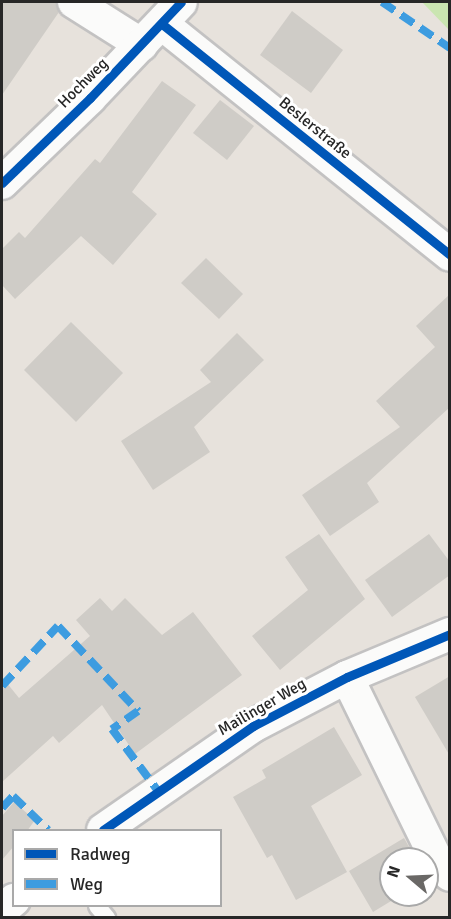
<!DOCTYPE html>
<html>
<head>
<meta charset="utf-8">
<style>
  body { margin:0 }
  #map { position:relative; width:451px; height:919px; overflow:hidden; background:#e7e2dc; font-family:Signika,sans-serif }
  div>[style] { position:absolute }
  .green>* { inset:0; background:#cae5b1 }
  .building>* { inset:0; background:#cfccc7 }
  .roads { filter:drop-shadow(2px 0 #c3c2c2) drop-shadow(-2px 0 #c3c2c2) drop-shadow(0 2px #c3c2c2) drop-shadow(0 -2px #c3c2c2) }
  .lane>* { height:16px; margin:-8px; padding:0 8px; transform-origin:8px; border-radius:8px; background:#fbfbfa }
  .street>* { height:32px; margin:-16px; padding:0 16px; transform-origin:16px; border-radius:16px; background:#fbfbfa }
  .quiet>* { height:8px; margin-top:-4px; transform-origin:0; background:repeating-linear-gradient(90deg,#3d9ce0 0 15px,transparent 0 23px) }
  .cycleway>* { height:9px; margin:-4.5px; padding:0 4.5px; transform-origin:4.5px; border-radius:4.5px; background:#0057b8 }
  span { translate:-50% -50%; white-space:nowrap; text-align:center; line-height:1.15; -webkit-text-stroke:6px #fff; paint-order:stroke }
  .street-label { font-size:16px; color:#272727 }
  .frame { position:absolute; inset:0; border:3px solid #272727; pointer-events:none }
  .legend { position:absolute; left:12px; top:829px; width:210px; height:78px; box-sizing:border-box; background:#fff; border:2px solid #a9a9a9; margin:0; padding:8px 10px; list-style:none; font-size:18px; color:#272727 }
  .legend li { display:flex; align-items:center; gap:12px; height:30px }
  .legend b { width:30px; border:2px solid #a9a9a9 }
  .north { position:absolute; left:379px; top:847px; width:60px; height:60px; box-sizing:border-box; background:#fff; border:2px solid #a9a9a9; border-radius:50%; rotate:289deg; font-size:16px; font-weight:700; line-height:24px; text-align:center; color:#272727 }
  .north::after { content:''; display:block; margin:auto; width:21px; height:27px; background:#6a6866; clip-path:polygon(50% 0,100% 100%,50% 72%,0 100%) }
</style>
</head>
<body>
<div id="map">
  <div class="green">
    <div style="clip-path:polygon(422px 2px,449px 2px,449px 30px)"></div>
  </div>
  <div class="building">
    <div style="clip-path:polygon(2px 2px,56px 2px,59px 12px,2px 95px)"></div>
    <div style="clip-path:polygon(292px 11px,343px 50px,311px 93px,260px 55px)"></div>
    <div style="clip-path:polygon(162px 81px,196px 105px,132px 192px,157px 214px,113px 265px,81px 236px,15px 299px,2px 285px,2px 249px,19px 232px,25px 238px,95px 159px,100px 163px)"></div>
    <div style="clip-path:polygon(220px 100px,254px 126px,227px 160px,193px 133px)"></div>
    <div style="clip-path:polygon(206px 258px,243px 294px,219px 319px,181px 283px)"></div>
    <div style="clip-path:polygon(450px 294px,450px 407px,367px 483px,379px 502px,330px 536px,302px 495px,400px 427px,376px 401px,435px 347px,416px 326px)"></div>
    <div style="clip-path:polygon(71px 322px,123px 373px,76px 422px,24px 370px)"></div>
    <div style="clip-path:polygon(237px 333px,264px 360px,194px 427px,210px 452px,153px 490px,121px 441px,211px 382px,200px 370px)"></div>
    <div style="clip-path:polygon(319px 534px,365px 599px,280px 670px,252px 636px,308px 590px,285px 557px)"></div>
    <div style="clip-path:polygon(429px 534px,450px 562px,450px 575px,392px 617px,365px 580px)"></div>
    <div style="clip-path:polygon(100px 598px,112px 611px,125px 598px,162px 635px,193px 612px,242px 675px,135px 754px,102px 705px,59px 743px,53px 736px,2px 782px,2px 677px,19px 698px,90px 636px,76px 620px)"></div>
    <div style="clip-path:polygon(450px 676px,450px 756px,415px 697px)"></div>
    <div style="clip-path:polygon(334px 727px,362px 775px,311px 806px,347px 872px,296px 900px,272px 855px,267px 858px,233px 797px,266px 778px,262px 770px)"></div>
    <div style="clip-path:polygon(14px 802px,35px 820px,27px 831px,14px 831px,14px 846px,2px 860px,2px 816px)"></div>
    <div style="clip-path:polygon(404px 838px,416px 859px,391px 859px,391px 895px,401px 895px,373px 912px,349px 871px)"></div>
  </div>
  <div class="roads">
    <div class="lane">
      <div style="left:97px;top:906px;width:16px;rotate:50deg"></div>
    </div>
    <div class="street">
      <div style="left:74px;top:2px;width:80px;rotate:32.3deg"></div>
      <div style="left:162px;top:24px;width:369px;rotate:38.7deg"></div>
      <div style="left:2px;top:183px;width:122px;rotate:-44deg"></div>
      <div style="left:90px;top:98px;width:132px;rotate:-46.5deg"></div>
      <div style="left:347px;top:677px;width:203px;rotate:63.9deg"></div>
      <div style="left:436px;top:859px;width:21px;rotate:49deg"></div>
      <div style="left:103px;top:830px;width:183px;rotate:-34.7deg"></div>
      <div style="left:253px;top:726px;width:106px;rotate:-27.5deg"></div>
      <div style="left:347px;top:677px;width:112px;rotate:-22.7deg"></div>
      <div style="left:2px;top:910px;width:16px;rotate:-40deg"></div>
    </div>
  </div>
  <div class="quiet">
    <div style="left:382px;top:2px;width:82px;rotate:34.1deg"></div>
    <div style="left:2px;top:686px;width:82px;rotate:-47deg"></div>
    <div style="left:58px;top:626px;width:117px;rotate:46.7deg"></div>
    <div style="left:138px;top:711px;width:32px;rotate:145deg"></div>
    <div style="left:112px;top:729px;width:77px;rotate:53.4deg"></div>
    <div style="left:2px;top:808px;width:16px;rotate:-47deg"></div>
    <div style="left:13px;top:796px;width:49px;rotate:44.2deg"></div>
  </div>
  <div class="cycleway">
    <div style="left:162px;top:24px;width:369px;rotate:38.7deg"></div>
    <div style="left:2px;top:183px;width:122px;rotate:-44deg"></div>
    <div style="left:90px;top:98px;width:132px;rotate:-46.5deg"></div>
    <div style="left:103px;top:830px;width:183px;rotate:-34.7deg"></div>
    <div style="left:253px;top:726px;width:106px;rotate:-27.5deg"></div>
    <div style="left:347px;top:677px;width:112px;rotate:-22.7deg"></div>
  </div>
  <div class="street-label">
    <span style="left:83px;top:83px;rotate:-45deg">Hochweg</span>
    <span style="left:315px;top:128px;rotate:39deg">Beslerstraße</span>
    <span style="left:262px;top:707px;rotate:-30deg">Mailinger Weg</span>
  </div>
  <div class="frame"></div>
  <ul class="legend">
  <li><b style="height:8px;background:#0057b8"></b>Radweg</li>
  <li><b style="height:8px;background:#3d9ce0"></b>Weg</li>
  </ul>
  <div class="north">N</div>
</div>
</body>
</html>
